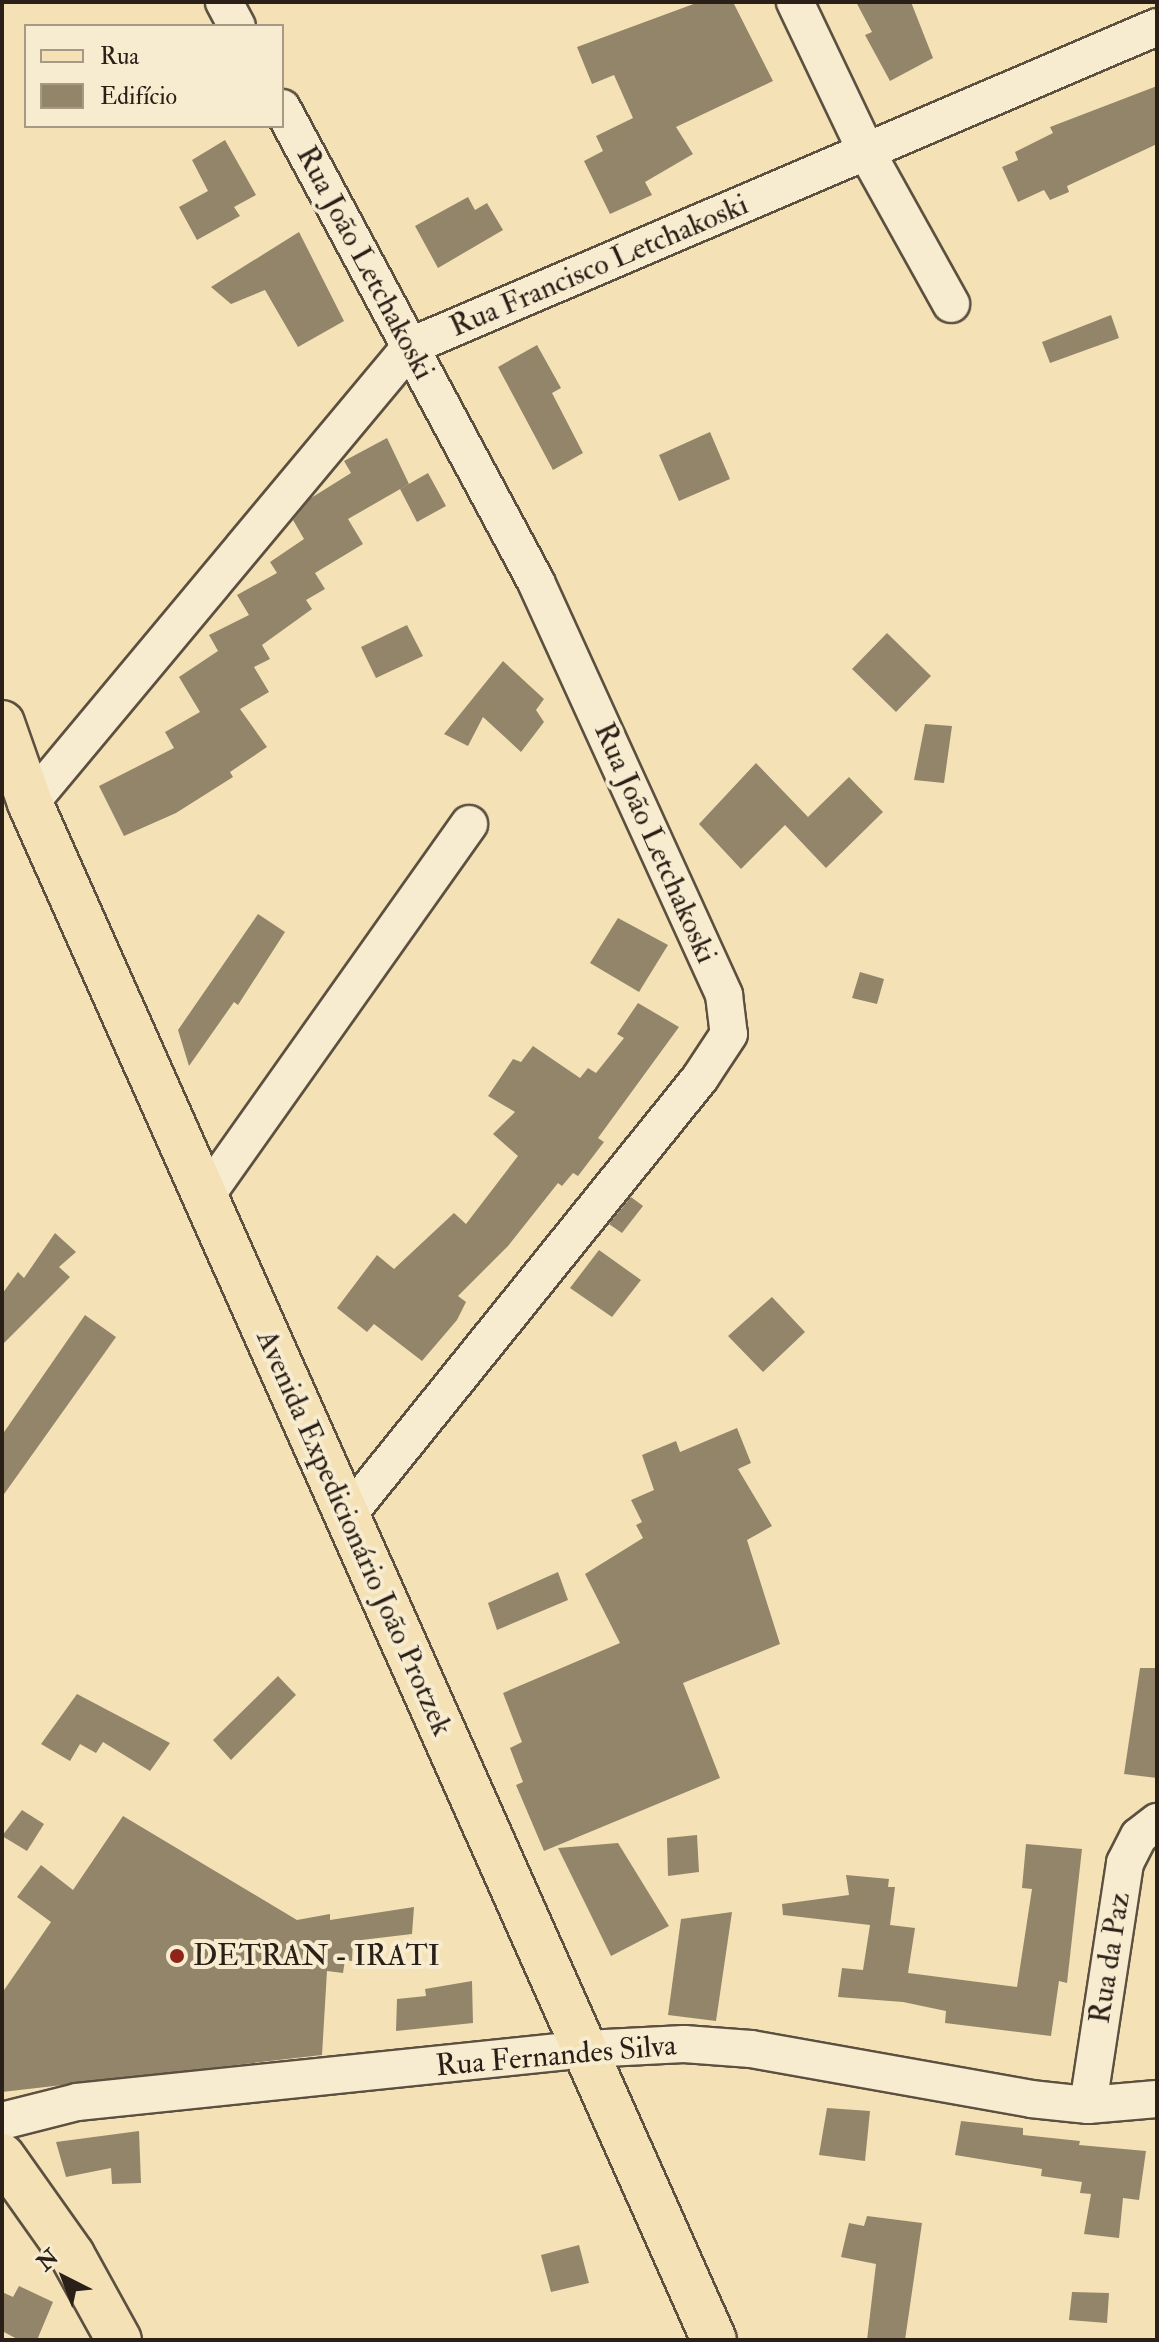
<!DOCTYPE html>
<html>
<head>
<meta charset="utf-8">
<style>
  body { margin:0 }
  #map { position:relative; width:1159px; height:2342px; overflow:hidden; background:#f4e2b6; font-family:"IM FELL Double Pica",serif }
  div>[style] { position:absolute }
  .building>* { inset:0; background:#93856a }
  .roads { filter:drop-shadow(2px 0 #5c5040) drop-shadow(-2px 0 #5c5040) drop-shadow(0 2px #5c5040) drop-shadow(0 -2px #5c5040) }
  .minor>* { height:36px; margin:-18px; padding:0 18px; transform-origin:18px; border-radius:18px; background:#f8ecd0 }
  .major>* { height:44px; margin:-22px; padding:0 22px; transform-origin:22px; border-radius:22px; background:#f4e2b6 }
  .highway>* { height:44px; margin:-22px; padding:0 22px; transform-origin:22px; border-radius:22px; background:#f4e2b6 }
  .dots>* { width:22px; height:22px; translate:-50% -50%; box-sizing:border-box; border:4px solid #f8ecd0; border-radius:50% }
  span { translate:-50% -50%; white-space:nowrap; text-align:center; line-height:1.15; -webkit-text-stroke:8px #f8ecd0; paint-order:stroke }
  .street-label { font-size:30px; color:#2a2018 }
  .poi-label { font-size:30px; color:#2a2018 }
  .left { translate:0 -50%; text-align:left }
  .frame { position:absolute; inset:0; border:4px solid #2a2018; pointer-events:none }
  .legend { position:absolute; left:24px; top:24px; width:260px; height:104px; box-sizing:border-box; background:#f8ecd0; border:2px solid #a69a86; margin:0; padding:10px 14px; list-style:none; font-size:24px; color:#2a2018 }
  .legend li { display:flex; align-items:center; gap:16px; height:40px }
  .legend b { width:40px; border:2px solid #a69a86 }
  .north { position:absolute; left:24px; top:2238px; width:80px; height:80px; -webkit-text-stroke:6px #f8ecd0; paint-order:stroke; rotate:318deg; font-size:22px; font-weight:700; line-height:32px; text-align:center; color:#2a2018 }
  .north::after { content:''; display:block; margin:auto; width:28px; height:36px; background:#2a2018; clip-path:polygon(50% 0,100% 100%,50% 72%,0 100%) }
</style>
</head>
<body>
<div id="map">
  <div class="building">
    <div style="clip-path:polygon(699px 2px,733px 2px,773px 81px,676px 127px,693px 154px,645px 182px,652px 195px,610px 214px,584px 161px,603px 151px,596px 136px,633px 118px,614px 75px,592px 84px,577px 47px)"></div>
    <div style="clip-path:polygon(856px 2px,911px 2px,933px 58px,890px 81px,865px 35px,872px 32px)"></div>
    <div style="clip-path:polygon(1157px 86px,1157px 144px,1067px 186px,1069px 192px,1050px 200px,1044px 190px,1018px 202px,1002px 167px,1018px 160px,1015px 152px,1053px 133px,1050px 127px)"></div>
    <div style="clip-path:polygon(225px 140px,256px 195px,234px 207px,240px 216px,197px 240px,179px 207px,208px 191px,192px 160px)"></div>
    <div style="clip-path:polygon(468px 197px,475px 210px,487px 203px,503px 230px,438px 268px,415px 226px)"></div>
    <div style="clip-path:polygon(299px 232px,344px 321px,298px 347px,265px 290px,231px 304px,211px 287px)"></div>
    <div style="clip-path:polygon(1111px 315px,1119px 338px,1050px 363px,1042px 342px)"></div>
    <div style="clip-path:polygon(537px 345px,561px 388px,552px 393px,583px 453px,553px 470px,498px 367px)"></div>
    <div style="clip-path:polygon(710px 432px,730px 479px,679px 501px,659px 455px)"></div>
    <div style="clip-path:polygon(387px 438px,409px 484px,348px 519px,363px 544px,315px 573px,325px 589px,306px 600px,312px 609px,262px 645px,270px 659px,254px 667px,269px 692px,240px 709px,267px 747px,230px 772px,233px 777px,176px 813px,124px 836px,99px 786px,174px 748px,165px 732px,200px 712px,179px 677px,218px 651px,209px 635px,249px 615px,237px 595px,277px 573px,270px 562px,304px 539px,293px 520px,311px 498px,351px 473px,344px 461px)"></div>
    <div style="clip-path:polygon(428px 473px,446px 506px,417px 522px,400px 489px)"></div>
    <div style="clip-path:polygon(407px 625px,423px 656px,376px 678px,361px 647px)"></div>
    <div style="clip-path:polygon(887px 633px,931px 676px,896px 712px,852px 669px)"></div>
    <div style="clip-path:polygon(503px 661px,544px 699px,536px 710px,544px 722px,521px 752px,483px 717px,468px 746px,444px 734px)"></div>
    <div style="clip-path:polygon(925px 724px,952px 726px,944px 783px,914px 780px)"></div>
    <div style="clip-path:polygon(756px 763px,808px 817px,849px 777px,883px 812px,826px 868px,785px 825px,741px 869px,699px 824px)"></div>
    <div style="clip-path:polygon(258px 914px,285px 932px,238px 1005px,234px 1002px,189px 1066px,178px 1030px)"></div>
    <div style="clip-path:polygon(618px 918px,668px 945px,639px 992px,590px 963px)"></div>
    <div style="clip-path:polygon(860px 972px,884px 979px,877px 1004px,852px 998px)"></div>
    <div style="clip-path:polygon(638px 1003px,679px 1027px,598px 1138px,604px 1142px,578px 1176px,573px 1173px,562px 1186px,558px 1183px,508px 1246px,458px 1296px,466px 1302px,457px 1320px,422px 1361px,374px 1324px,367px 1332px,337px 1308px,377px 1255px,394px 1269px,454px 1213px,466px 1224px,518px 1156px,493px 1134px,515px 1112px,488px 1096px,513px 1059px,521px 1062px,533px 1046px,580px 1078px,588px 1068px,596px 1073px,624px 1038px,617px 1034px)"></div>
    <div style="clip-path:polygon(631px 1197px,643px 1206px,622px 1233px,609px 1224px)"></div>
    <div style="clip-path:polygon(55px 1233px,76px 1252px,59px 1267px,70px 1277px,2px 1345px,2px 1294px,18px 1272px,24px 1278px)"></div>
    <div style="clip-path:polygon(599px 1250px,641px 1280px,612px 1317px,570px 1288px)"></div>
    <div style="clip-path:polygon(772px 1297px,805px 1332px,763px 1372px,728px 1336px)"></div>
    <div style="clip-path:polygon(85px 1315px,116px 1337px,2px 1497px,2px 1435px)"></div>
    <div style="clip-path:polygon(737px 1428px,751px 1463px,738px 1469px,772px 1526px,747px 1540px,780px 1644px,683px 1683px,720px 1778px,544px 1851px,516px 1785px,523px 1782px,510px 1748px,522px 1742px,503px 1693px,620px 1643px,585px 1574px,643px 1538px,636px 1525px,642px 1522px,631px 1500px,654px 1490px,642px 1455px,676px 1441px,680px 1452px)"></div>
    <div style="clip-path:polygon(558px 1572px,568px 1600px,497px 1630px,488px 1603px)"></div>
    <div style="clip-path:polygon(1140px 1668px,1157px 1668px,1157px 1778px,1124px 1774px)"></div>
    <div style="clip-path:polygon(278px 1676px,296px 1695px,231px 1760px,213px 1740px)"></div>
    <div style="clip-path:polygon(77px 1694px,170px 1743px,150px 1771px,103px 1742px,96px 1753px,80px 1744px,70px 1761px,41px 1744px)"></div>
    <div style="clip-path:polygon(22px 1810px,44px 1824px,27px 1851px,2px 1836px)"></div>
    <div style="clip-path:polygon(123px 1816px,297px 1920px,330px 1914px,330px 1920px,414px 1907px,412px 1934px,353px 1941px,352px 1961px,345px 1960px,343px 1973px,327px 1971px,322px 2055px,2px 2092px,2px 1993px,51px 1922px,17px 1897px,41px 1865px,73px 1890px)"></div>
    <div style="clip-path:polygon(697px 1835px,699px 1872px,668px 1876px,667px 1838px)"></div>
    <div style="clip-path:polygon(618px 1843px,669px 1926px,611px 1956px,558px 1848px)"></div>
    <div style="clip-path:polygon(1026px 1844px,1082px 1849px,1067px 1983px,1059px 1981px,1051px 2036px,945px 2023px,946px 2011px,903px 2002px,838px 1997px,842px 1968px,863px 1970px,870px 1925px,783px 1915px,782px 1904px,849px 1895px,846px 1875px,889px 1879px,888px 1887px,895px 1887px,890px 1925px,915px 1928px,908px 1973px,1017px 1987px,1032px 1889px,1022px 1888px)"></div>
    <div style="clip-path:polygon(732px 1912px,716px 2021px,668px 2015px,681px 1919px)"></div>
    <div style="clip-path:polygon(472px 1981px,473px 2023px,396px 2031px,397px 1999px,426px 1996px,425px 1989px)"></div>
    <div style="clip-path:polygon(827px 2108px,870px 2111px,865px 2161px,819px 2155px)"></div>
    <div style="clip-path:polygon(961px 2121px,1023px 2128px,1023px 2135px,1080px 2141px,1079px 2145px,1146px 2151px,1139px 2200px,1123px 2198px,1119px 2238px,1084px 2234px,1091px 2194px,1080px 2193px,1082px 2182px,1041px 2176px,1042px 2169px,955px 2155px)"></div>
    <div style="clip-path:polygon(139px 2131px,141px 2183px,112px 2184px,111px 2168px,66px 2177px,56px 2142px)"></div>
    <div style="clip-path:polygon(867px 2216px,922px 2223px,905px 2340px,867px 2340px,876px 2264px,841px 2257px,849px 2223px,864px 2226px)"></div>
    <div style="clip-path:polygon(579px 2245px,589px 2283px,551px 2292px,541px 2255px)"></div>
    <div style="clip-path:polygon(19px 2286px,53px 2302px,37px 2340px,19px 2340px,2px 2331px,2px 2292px,13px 2297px)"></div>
    <div style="clip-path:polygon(1072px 2292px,1109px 2293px,1107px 2323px,1069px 2320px)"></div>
  </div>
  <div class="roads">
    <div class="minor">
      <div style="left:224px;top:2px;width:27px;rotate:62deg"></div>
      <div style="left:795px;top:2px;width:165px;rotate:64.5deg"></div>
      <div style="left:866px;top:151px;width:175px;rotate:60.9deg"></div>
      <div style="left:282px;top:108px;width:538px;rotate:61.81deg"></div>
      <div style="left:536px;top:582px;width:454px;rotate:65.5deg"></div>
      <div style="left:724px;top:995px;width:39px;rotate:83deg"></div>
      <div style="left:729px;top:1034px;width:53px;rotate:123.4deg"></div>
      <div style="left:700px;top:1078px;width:564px;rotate:128.88deg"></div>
      <div style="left:30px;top:803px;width:595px;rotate:-50.18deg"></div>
      <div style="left:411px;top:346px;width:811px;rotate:-23.15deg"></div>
      <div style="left:205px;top:1197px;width:457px;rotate:-54.7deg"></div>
      <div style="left:1088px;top:2105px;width:245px;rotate:-81.3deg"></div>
      <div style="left:1125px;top:1863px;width:30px;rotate:-63deg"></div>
      <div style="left:1139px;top:1836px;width:23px;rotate:-38deg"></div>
      <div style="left:2px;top:2121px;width:77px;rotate:-14.2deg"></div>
      <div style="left:77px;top:2102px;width:512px;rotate:-5.94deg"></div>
      <div style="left:586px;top:2049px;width:98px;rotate:-2.9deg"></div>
      <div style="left:684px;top:2044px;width:67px;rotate:4.3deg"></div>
      <div style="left:751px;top:2049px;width:284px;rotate:10.1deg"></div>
      <div style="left:1031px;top:2099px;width:57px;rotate:6deg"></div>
      <div style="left:1088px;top:2105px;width:69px;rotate:-5deg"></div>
    </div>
    <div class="major">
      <div style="left:2px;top:2156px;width:121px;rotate:54.7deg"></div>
      <div style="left:72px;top:2255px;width:97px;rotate:61.1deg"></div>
    </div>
    <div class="highway">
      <div style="left:2px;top:723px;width:85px;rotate:70.7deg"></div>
      <div style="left:30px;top:803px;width:1682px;rotate:66.01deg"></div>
    </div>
  </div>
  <div class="dots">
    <div style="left:177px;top:1956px;background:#8f2418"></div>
  </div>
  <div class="street-label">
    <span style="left:365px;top:263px;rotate:62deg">Rua João Letchakoski</span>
    <span style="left:599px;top:266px;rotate:-23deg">Rua Francisco Letchakoski</span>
    <span style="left:655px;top:843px;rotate:66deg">Rua João Letchakoski</span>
    <span style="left:354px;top:1533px;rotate:66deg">Avenida Expedicionário João Protzek</span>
    <span style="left:1110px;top:1958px;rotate:-81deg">Rua da Paz</span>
    <span style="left:556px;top:2056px;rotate:-5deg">Rua Fernandes Silva</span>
  </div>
  <div class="poi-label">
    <span class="left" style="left:193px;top:1956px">DETRAN - IRATI</span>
  </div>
  <div class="frame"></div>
  <ul class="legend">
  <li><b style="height:10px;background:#f4e2b6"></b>Rua</li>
  <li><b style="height:22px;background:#93856a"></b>Edifício</li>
  </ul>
  <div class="north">N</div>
</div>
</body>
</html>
